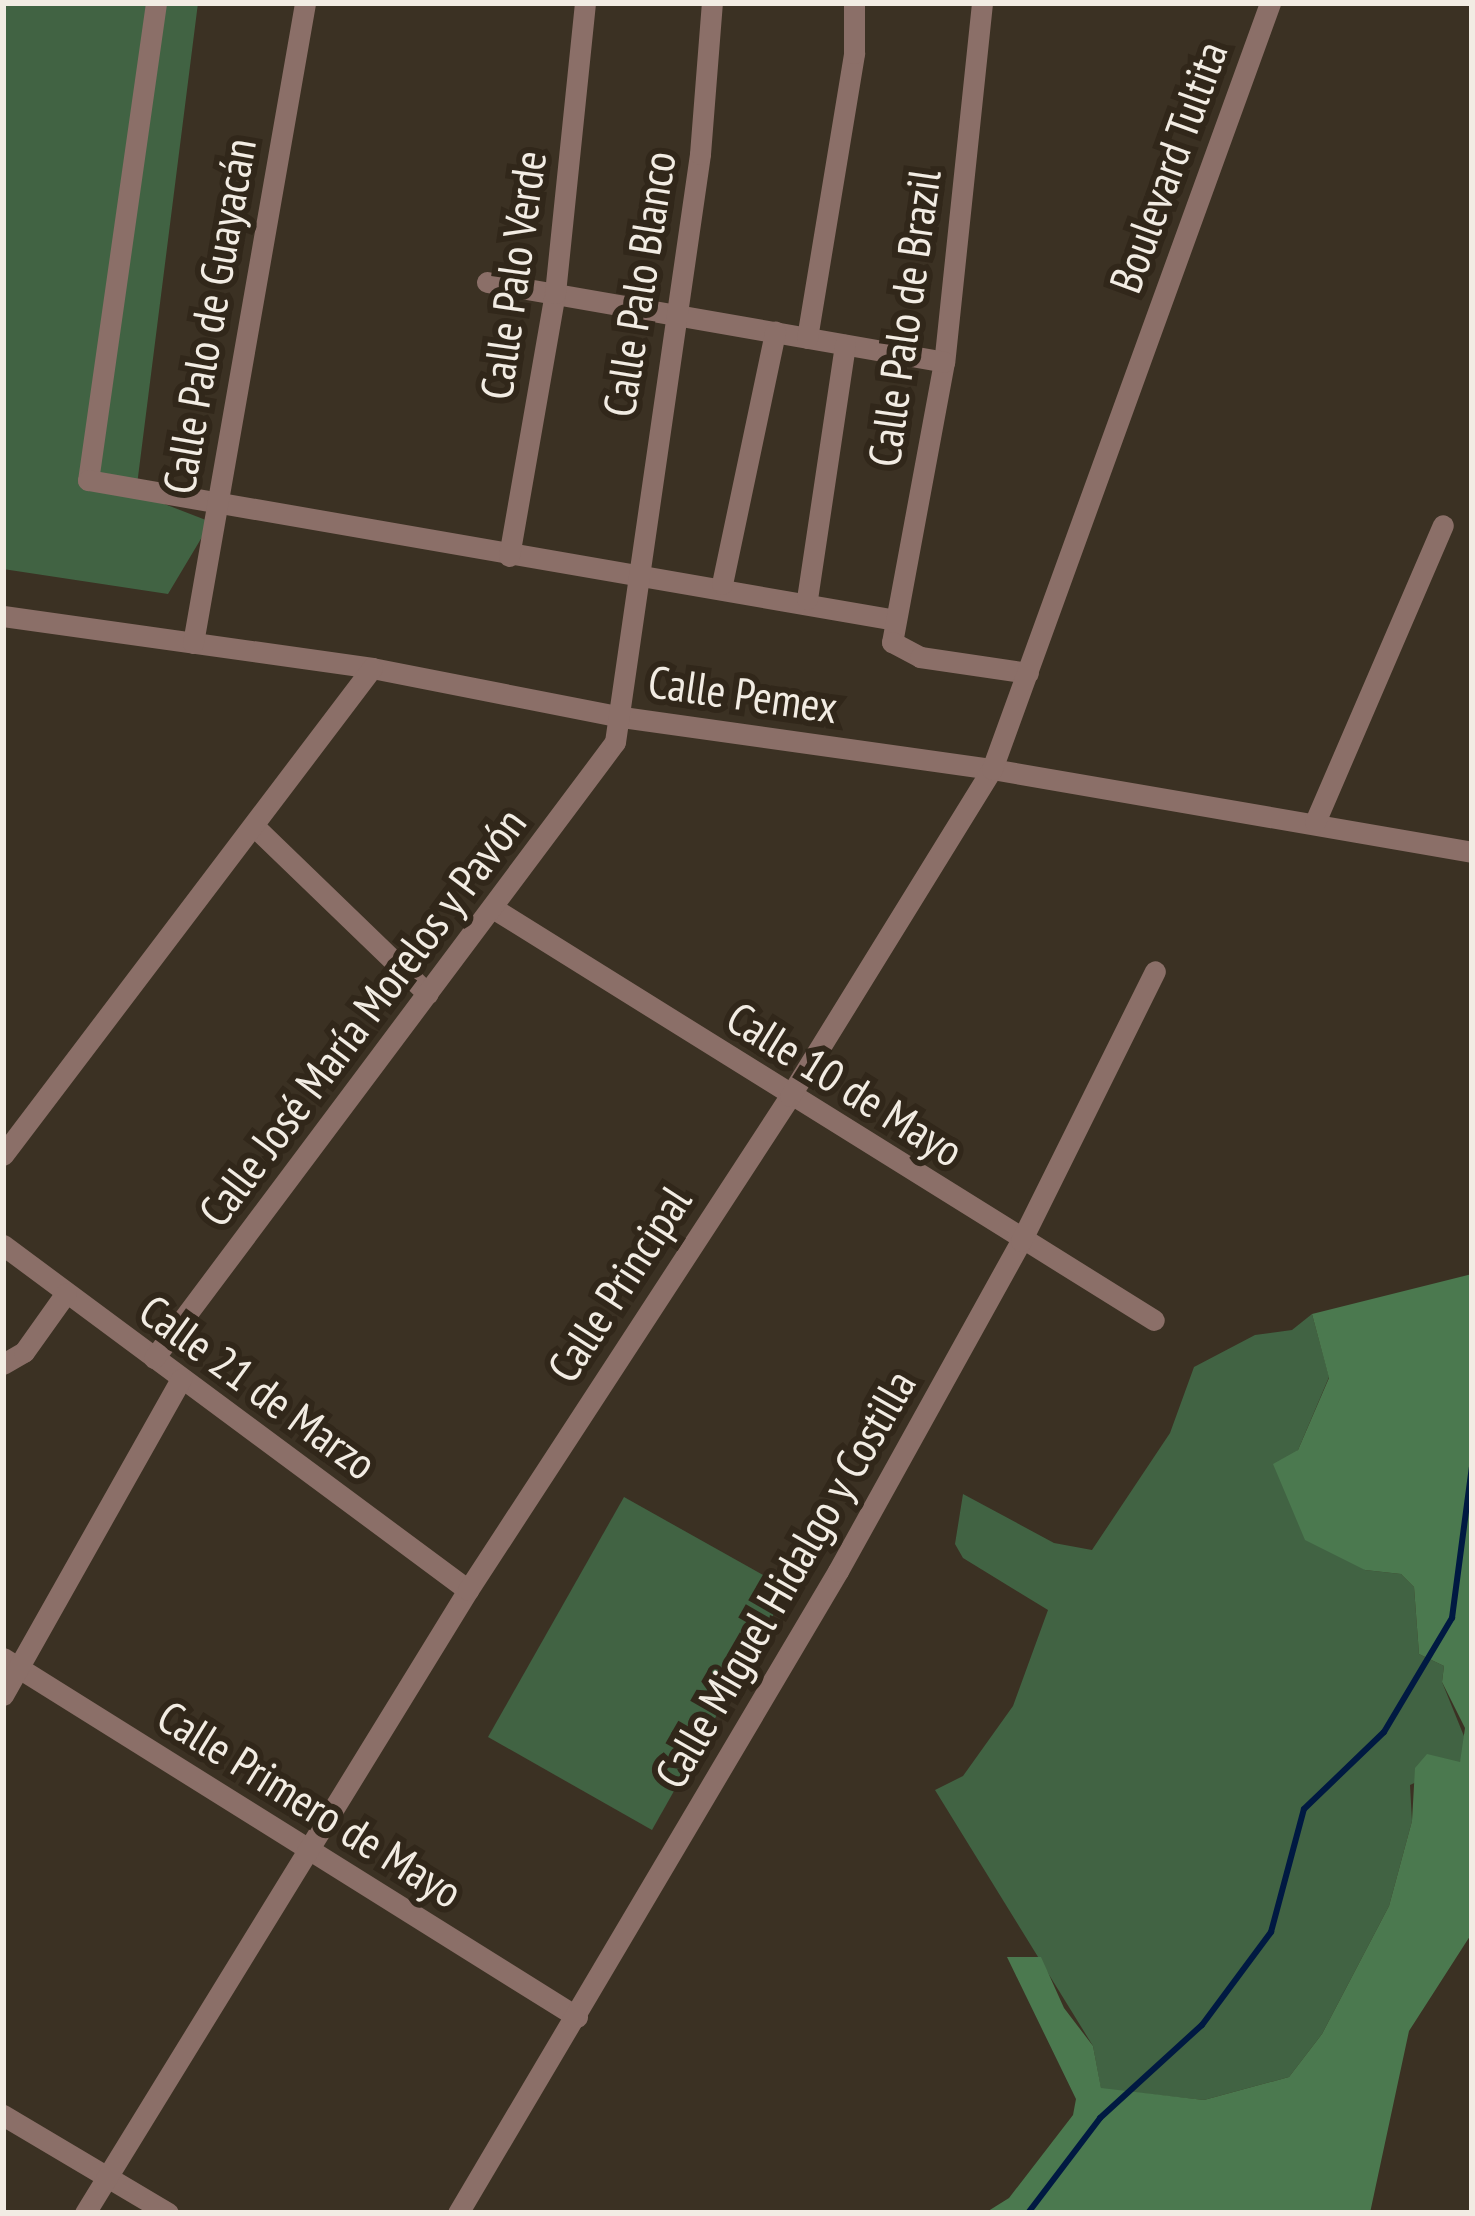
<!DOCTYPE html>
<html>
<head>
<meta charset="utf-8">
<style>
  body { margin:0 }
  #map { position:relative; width:1475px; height:2216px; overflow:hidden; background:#3b3123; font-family:"PT Sans Narrow",sans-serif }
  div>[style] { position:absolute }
  .green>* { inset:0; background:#416343 }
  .forest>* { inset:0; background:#4b794f }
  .stream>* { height:6px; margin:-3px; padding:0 3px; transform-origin:3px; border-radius:3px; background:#001942 }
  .street>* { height:21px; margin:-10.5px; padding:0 10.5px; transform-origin:10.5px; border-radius:10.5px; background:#8b6f68 }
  span { translate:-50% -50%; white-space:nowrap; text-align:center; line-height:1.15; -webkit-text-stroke:12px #31271a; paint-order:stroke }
  .street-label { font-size:45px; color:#f2ece3 }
  .frame { position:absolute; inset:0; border:6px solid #f2ece3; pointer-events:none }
</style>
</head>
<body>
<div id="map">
  <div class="green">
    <div style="clip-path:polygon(3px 3px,198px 3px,136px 493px,211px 522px,168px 594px,3px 569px)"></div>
    <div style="clip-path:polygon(1312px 1314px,1329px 1377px,1298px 1450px,1286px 1461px,1365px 1570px,1401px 1574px,1414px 1587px,1419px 1654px,1444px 1666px,1442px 1682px,1468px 1746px,1460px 1762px,1410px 1785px,1412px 1821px,1389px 1906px,1322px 2034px,1289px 2077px,1204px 2100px,1101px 2089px,1093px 2046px,935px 1790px,963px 1776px,1013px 1706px,1048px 1610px,963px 1558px,955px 1544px,963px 1494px,1054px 1543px,1092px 1550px,1170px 1433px,1194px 1367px,1255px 1335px,1292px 1330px)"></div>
    <div style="clip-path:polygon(624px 1497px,788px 1589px,652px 1830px,488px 1737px)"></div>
  </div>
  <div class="forest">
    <div style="clip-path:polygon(1472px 1274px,1472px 1933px,1409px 2031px,1370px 2213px,985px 2213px,1009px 2198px,1073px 2115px,1076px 2099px,1007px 1957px,1041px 1957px,1064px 2008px,1093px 2046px,1101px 2088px,1204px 2100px,1289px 2077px,1322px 2034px,1389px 1906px,1412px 1821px,1415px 1768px,1427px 1754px,1460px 1762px,1465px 1728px,1442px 1682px,1444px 1666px,1419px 1654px,1414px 1587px,1401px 1574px,1365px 1570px,1305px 1540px,1273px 1464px,1298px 1450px,1329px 1378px,1312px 1314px)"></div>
  </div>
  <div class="stream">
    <div style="left:1028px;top:2213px;width:119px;rotate:-52.8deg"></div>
    <div style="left:1100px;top:2118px;width:138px;rotate:-42.4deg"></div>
    <div style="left:1202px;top:2025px;width:116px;rotate:-53.4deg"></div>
    <div style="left:1271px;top:1932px;width:127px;rotate:-75deg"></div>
    <div style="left:1304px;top:1809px;width:111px;rotate:-43.9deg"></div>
    <div style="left:1384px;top:1732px;width:133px;rotate:-59.2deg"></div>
    <div style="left:1452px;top:1618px;width:152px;rotate:-82.5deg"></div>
  </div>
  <div class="street">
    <div style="left:156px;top:3px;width:482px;rotate:98.1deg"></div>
    <div style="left:88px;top:480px;width:819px;rotate:9.84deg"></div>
    <div style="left:982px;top:3px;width:361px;rotate:96deg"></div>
    <div style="left:944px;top:362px;width:285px;rotate:100.5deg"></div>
    <div style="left:892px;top:642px;width:32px;rotate:28deg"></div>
    <div style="left:920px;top:657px;width:109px;rotate:8.4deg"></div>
    <div style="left:487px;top:282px;width:464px;rotate:9.9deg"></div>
    <div style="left:807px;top:338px;width:289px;rotate:-80.6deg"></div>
    <div style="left:854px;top:53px;width:50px;rotate:-90deg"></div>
    <div style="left:509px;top:556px;width:267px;rotate:-80.1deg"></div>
    <div style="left:555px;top:293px;width:292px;rotate:-84.1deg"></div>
    <div style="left:722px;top:584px;width:258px;rotate:-78.1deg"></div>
    <div style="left:807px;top:599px;width:257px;rotate:-81.5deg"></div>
    <div style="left:3px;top:616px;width:373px;rotate:8deg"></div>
    <div style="left:372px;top:668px;width:255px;rotate:11.1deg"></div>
    <div style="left:622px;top:717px;width:374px;rotate:8deg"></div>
    <div style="left:992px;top:769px;width:487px;rotate:9.8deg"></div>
    <div style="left:193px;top:643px;width:650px;rotate:-80.07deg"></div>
    <div style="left:1315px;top:822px;width:323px;rotate:-66.7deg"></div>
    <div style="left:255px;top:827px;width:240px;rotate:44deg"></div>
    <div style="left:496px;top:910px;width:775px;rotate:31.93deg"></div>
    <div style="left:3px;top:1155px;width:611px;rotate:-52.85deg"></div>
    <div style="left:3px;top:1245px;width:579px;rotate:36.57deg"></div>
    <div style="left:154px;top:1358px;width:769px;rotate:-53.19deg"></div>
    <div style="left:615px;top:742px;width:594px;rotate:-81.77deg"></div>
    <div style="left:700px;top:154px;width:151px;rotate:-85.5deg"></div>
    <div style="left:3px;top:1364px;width:24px;rotate:-30deg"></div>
    <div style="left:24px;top:1352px;width:72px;rotate:-54.6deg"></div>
    <div style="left:3px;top:1658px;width:677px;rotate:32.02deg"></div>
    <div style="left:3px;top:1695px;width:363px;rotate:-60.6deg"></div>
    <div style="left:3px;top:2115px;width:192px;rotate:30.7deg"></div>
    <div style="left:85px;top:2213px;width:731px;rotate:-58.42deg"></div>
    <div style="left:468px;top:1590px;width:590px;rotate:-56.9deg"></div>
    <div style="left:790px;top:1096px;width:384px;rotate:-58.3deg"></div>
    <div style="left:992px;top:769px;width:815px;rotate:-70.05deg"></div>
    <div style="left:458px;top:2213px;width:746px;rotate:-59.38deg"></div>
    <div style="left:838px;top:1571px;width:377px;rotate:-61deg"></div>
    <div style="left:1021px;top:1241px;width:301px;rotate:-63.6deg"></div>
  </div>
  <div class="street-label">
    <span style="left:1168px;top:167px;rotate:-70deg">Boulevard Tultita</span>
    <span style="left:513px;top:275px;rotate:-82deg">Calle Palo Verde</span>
    <span style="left:639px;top:284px;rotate:-81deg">Calle Palo Blanco</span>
    <span style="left:209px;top:316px;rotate:-80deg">Calle Palo de Guayacán</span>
    <span style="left:904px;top:318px;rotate:-82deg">Calle Palo de Brazil</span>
    <span style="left:743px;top:694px;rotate:8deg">Calle Pemex</span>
    <span style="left:362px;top:1017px;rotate:-53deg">Calle José María Morelos y Pavón</span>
    <span style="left:845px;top:1084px;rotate:32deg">Calle 10 de Mayo</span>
    <span style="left:619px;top:1284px;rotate:-57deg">Calle Principal</span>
    <span style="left:258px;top:1387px;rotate:36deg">Calle 21 de Marzo</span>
    <span style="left:785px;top:1579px;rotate:-60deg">Calle Miguel Hidalgo y Costilla</span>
    <span style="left:310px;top:1804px;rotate:32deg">Calle Primero de Mayo</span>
  </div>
  <div class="frame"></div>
</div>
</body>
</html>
